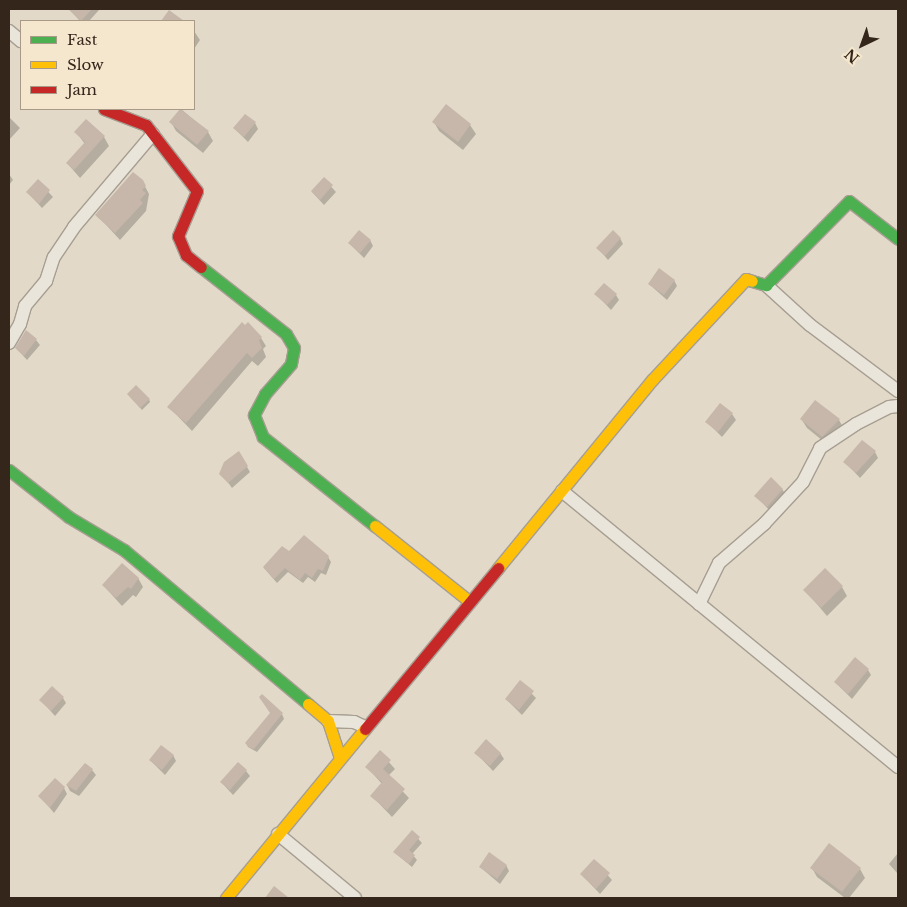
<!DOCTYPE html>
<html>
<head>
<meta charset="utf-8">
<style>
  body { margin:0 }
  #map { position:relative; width:907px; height:907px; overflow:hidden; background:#e2d9c8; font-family:"Libre Baskerville",serif }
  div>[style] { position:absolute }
  .shadow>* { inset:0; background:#0003 }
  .building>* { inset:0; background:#c6b7aa }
  .roads { filter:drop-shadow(1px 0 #a79e92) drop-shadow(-1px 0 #a79e92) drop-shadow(0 1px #a79e92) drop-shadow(0 -1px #a79e92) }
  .street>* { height:12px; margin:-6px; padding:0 6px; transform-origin:6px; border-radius:6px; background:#eae5db }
  .fast>* { height:11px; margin:-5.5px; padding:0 5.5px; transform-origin:5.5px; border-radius:5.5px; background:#4caf50 }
  .slow>* { height:11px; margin:-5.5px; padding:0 5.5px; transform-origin:5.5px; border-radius:5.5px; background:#ffc107 }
  .jam>* { height:11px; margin:-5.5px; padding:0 5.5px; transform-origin:5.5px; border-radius:5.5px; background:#c62828 }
  span { translate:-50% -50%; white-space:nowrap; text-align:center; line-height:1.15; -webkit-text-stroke:4.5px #f5e7cd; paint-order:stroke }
  .frame { position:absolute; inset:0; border:10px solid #35261c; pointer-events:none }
  .legend { position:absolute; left:20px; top:20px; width:175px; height:90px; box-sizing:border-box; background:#f5e7cd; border:1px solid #a89a86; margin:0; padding:6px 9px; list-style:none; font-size:15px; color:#35261c }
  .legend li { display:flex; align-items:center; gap:10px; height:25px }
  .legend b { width:25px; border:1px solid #a89a86 }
  .north { position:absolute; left:837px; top:20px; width:50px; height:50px; -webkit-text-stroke:4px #f5e7cd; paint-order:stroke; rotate:222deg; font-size:14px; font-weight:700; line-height:20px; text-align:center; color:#35261c }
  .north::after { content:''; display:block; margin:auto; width:18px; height:22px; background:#35261c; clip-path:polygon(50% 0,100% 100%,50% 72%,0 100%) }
</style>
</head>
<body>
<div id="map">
  <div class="shadow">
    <div style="clip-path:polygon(69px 9px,98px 9px,99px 10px,89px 21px,80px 21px)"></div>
    <div style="clip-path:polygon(194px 31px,200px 40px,194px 49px)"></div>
    <div style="clip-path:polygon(446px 106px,470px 125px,476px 134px,463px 150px,439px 131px,434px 122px)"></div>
    <div style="clip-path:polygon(181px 109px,208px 132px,213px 141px,203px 153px,176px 131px,171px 122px)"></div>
    <div style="clip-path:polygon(9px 117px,20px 128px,9px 140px)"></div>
    <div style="clip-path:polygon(255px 123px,258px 129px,248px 142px,235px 129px)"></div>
    <div style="clip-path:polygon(76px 132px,104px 137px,109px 146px,80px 178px,67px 163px,85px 144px)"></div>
    <div style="clip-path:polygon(9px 174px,13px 180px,9px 185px)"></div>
    <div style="clip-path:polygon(324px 179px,336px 192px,324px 205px,312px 192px)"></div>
    <div style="clip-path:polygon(38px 181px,53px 197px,42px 208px,28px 193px)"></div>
    <div style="clip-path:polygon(142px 181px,149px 194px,146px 211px,120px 240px,97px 215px)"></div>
    <div style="clip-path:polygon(620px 238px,623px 244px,608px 260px,598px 248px)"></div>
    <div style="clip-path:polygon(370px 240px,373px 246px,364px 258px,350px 244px)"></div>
    <div style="clip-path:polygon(674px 280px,677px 286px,667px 300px,649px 284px)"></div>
    <div style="clip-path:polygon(596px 294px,616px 295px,619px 300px,611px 310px)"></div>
    <div style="clip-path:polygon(245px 327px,261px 338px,266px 346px,263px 349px,266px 357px,258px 366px,252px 361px,192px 431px,169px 407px)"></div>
    <div style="clip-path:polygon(36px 340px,40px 345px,27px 360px,16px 348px)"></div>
    <div style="clip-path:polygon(128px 394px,149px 399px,150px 402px,142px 410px)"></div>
    <div style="clip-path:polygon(815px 402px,839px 420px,844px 429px,828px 445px,807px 428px,802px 420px)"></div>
    <div style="clip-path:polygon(732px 414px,736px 420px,722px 437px,707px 422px)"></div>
    <div style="clip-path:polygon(238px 452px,250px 472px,232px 488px,221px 473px)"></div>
    <div style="clip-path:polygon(875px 452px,878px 458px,860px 478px,845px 462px)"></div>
    <div style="clip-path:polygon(782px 489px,786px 495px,771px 512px,756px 496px)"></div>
    <div style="clip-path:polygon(328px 557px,331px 562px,326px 575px,321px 573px,315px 582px,308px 577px,303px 583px,288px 572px,277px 583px,264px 568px)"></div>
    <div style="clip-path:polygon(138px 578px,143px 587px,136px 597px,133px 595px,122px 606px,103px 585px)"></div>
    <div style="clip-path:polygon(842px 587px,847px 596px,827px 616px,805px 590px)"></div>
    <div style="clip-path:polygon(868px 670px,871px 675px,852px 699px,835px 682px)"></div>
    <div style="clip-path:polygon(520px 682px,536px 698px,522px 715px,506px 699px)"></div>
    <div style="clip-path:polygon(63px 698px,66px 703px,55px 716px,41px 700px)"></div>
    <div style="clip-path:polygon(282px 714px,284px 719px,257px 752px,248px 747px,246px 743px)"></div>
    <div style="clip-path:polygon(380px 752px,395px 769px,388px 776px,409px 798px,392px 817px,372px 796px,382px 784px,367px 767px)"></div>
    <div style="clip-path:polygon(476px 753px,500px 753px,504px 759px,493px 771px)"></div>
    <div style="clip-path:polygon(173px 755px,176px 761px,165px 775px,150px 760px)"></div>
    <div style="clip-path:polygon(92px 770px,96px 775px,79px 796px,70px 791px,67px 785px)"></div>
    <div style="clip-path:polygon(246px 771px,250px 776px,233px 795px,222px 783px)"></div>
    <div style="clip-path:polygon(64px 788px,67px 794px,54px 813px,40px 796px)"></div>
    <div style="clip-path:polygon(412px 832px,422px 843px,412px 854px,417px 860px,412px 867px,394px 852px)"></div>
    <div style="clip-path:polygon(898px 853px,898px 874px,889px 864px)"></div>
    <div style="clip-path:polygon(594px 860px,612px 880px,600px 894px,581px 874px)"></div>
    <div style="clip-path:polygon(506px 865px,509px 871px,500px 884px,480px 867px)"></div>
    <div style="clip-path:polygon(812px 868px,860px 869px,865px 878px,849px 898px,845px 898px,817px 877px)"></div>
  </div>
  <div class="building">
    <div style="clip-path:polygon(68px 9px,92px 9px,81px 21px)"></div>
    <div style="clip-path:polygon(169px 10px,184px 21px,161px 21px)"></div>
    <div style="clip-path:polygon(446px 104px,471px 124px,458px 142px,432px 122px)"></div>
    <div style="clip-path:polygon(180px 109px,209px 131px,197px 145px,169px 122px)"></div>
    <div style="clip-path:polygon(245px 114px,256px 122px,244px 137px,233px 128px)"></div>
    <div style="clip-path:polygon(86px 119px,105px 136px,74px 170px,66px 163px,85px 142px,74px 132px)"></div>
    <div style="clip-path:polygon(133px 172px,143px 180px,146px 186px,142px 190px,146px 193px,140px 200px,143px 203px,115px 233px,95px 215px)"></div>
    <div style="clip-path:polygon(324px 177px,333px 185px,320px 200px,311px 191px)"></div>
    <div style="clip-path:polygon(38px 179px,50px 190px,39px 204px,26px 192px)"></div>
    <div style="clip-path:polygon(359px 230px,371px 240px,360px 253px,348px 243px)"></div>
    <div style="clip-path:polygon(613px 230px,621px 238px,605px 256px,596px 248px)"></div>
    <div style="clip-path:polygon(659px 268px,675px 280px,664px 295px,648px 284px)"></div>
    <div style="clip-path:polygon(604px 283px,617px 294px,607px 305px,594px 294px)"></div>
    <div style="clip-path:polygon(242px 322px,245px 325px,248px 322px,262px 337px,259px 340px,262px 348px,252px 358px,247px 353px,186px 423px,167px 407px)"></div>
    <div style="clip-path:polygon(26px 330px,37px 339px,24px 356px,15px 348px)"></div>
    <div style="clip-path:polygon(136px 385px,150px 399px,140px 408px,127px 394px)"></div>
    <div style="clip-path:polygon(815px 400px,840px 419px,822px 437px,800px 419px)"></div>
    <div style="clip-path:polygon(720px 403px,733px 413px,718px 432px,705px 422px)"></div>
    <div style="clip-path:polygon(862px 440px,876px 451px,856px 473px,843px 462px)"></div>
    <div style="clip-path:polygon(239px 451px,248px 466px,228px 483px,219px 474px,224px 462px)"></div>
    <div style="clip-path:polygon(771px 477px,783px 489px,767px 507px,754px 496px)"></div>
    <div style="clip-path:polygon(304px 535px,329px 556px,323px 571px,318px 569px,312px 578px,305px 573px,300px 580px,285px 568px,274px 579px,263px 567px,282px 546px,289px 551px)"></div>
    <div style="clip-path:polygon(122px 563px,139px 578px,131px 589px,128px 587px,116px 598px,102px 585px)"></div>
    <div style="clip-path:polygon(825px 568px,843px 586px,821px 608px,803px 590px)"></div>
    <div style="clip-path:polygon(855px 657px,869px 669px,848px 694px,834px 682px)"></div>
    <div style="clip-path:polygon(520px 680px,534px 691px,519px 710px,505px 699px)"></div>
    <div style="clip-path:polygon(52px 686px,64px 697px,51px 711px,39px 700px)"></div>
    <div style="clip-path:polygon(262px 694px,283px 713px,254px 749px,250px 748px,245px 743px,270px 713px,259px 697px)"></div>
    <div style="clip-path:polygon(486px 739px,501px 753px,490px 766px,474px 753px)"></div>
    <div style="clip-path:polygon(161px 745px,174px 755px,162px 770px,149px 760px)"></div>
    <div style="clip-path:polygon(380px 750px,391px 760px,383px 769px,405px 789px,387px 810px,370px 796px,382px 782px,365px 767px)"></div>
    <div style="clip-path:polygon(238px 762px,247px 770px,230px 790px,220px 782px)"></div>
    <div style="clip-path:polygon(85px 763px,93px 769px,76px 791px,66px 785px)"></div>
    <div style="clip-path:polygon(55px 778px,65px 787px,50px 808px,38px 796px)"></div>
    <div style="clip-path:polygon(412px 830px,420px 837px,409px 850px,415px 855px,409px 864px,393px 852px)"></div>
    <div style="clip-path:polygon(829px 843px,861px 868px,842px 892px,810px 868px)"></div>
    <div style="clip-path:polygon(489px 852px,507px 865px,497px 879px,479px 867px)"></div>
    <div style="clip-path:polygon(594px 859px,610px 873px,596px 889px,580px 874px)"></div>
    <div style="clip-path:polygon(274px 886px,289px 898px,265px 898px)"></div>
  </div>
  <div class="roads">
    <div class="street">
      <div style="left:9px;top:31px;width:16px;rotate:40deg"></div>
      <div style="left:766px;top:285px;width:59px;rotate:42.3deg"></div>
      <div style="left:810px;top:325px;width:110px;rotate:36.9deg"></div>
      <div style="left:9px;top:343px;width:22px;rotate:-60deg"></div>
      <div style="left:20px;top:324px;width:19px;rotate:-74deg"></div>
      <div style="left:25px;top:306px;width:33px;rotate:-50deg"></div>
      <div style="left:46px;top:281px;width:25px;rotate:-72deg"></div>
      <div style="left:54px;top:257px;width:36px;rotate:-56deg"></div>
      <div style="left:74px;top:227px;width:122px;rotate:-49.7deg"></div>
      <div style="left:562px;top:491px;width:435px;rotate:39.4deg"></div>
      <div style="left:699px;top:604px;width:46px;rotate:-64deg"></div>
      <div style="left:719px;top:563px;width:60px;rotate:-40.9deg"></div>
      <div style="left:764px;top:524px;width:57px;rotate:-47.1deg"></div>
      <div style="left:803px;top:482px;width:38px;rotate:-63deg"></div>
      <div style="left:820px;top:448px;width:43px;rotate:-33.7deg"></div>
      <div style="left:856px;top:424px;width:37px;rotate:-27deg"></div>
      <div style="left:889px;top:407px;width:9px;rotate:-6deg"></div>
      <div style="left:328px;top:721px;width:26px;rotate:2deg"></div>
      <div style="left:354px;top:722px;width:12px;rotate:24deg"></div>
      <div style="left:278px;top:834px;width:100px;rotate:39.7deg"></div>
    </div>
    <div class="fast">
      <div style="left:201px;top:267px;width:108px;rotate:38.2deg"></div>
      <div style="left:286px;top:334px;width:16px;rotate:60deg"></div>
      <div style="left:294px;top:348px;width:16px;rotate:101deg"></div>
      <div style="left:291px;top:364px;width:40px;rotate:131deg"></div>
      <div style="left:265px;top:394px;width:24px;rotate:118deg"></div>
      <div style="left:254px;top:415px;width:24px;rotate:68deg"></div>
      <div style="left:263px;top:437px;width:143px;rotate:38.5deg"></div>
      <div style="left:752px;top:281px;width:15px;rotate:16deg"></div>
      <div style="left:766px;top:285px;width:118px;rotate:-45.3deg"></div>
      <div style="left:849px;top:201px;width:62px;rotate:37.8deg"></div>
      <div style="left:9px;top:470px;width:76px;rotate:38.1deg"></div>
      <div style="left:69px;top:517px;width:64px;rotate:31deg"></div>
      <div style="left:124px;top:550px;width:240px;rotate:39.9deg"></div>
    </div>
    <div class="slow">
      <div style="left:375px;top:526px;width:120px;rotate:38.6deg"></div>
      <div style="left:498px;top:568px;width:243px;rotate:-50.7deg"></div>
      <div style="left:652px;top:380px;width:138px;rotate:-47.1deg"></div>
      <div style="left:746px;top:279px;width:6px;rotate:18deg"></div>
      <div style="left:308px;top:704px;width:26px;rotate:40deg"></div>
      <div style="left:328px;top:721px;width:39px;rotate:72deg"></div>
      <div style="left:226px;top:898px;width:219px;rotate:-50.6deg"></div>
    </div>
    <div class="jam">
      <div style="left:104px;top:109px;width:45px;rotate:20.9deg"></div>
      <div style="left:146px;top:125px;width:83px;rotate:52.3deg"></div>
      <div style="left:197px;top:191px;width:49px;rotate:112.9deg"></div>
      <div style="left:178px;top:236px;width:21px;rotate:67deg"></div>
      <div style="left:186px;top:255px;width:19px;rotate:39deg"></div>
      <div style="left:365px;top:729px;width:209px;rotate:-50.4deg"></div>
    </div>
  </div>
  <div class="frame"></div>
  <ul class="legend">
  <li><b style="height:6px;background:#4caf50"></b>Fast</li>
  <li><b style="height:6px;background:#ffc107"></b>Slow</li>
  <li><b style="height:6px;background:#c62828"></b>Jam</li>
  </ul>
  <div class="north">N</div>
</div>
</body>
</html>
